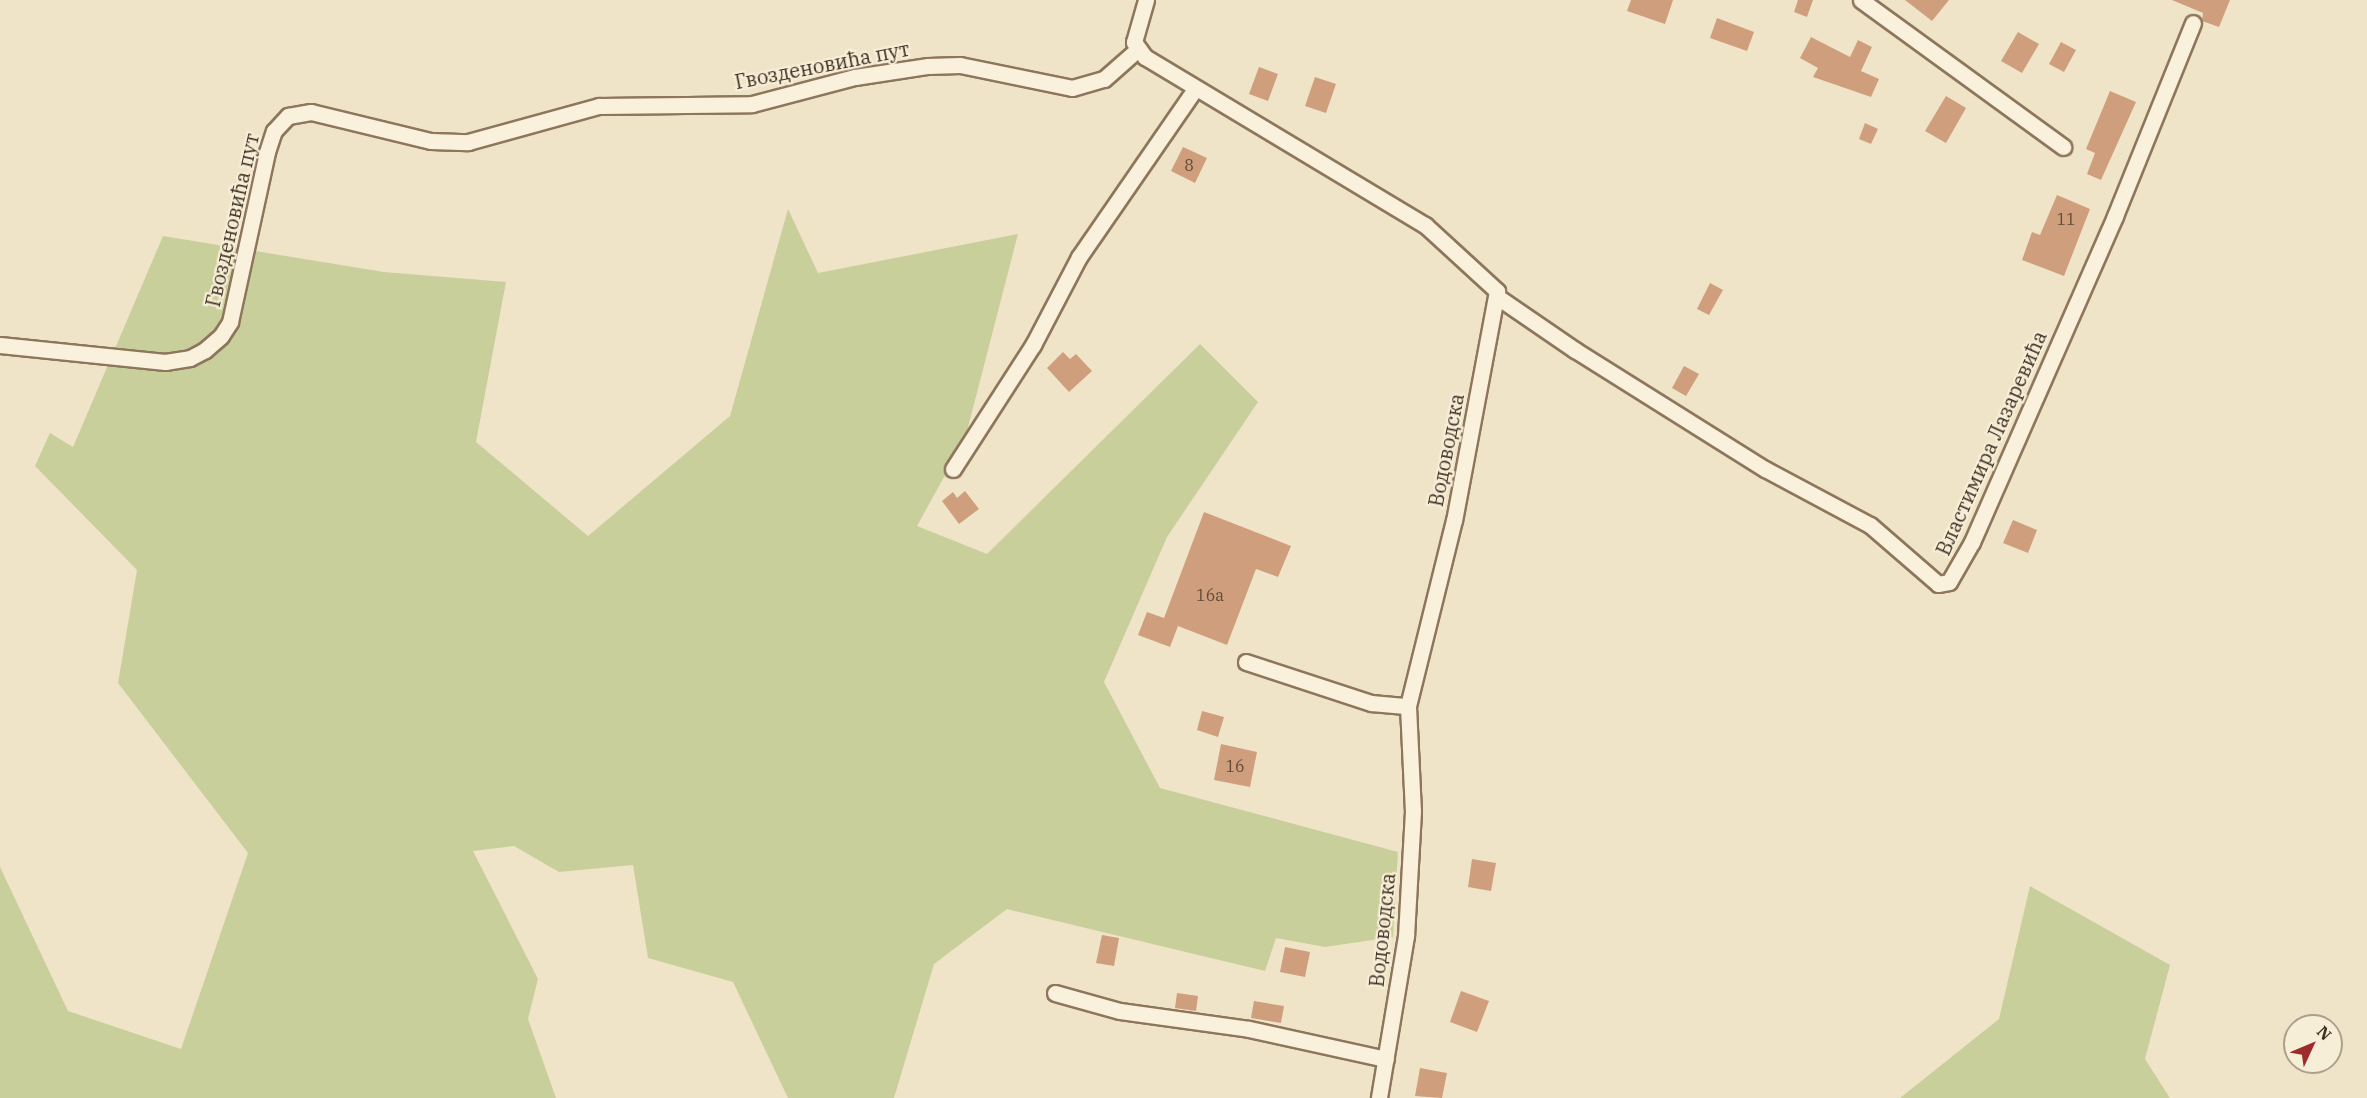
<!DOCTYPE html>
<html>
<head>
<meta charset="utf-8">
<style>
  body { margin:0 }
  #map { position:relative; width:2367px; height:1098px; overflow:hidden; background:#f0e4c8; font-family:"IBM Plex Serif",serif }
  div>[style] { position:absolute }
  .green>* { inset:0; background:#c9cf9b }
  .building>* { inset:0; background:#cf9f7d }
  .roads { filter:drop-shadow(2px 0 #8d765c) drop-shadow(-2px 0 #8d765c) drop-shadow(0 2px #8d765c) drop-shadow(0 -2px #8d765c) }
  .street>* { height:15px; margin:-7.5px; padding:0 7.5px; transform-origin:7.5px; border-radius:7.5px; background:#faf1dc }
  span { translate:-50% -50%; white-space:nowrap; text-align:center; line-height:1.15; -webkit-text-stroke:4.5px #f7eed8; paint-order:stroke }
  .number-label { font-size:16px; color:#624a37 }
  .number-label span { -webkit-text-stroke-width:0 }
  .street-label { font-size:20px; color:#3d2e20 }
  .north { position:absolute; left:2283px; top:1014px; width:60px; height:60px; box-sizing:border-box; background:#f7eed8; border:2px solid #ada18e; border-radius:50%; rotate:46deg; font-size:16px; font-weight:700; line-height:24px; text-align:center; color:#3d2e20 }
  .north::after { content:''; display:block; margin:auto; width:21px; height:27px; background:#9e2a2b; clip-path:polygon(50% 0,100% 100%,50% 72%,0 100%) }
</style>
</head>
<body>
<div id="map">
  <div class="green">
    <div style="clip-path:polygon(788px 209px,818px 273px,1018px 234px,965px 439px,917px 526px,987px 554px,1200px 344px,1258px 402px,1167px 537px,1104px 682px,1160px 788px,1398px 852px,1393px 937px,1325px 947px,1276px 938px,1265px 971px,1007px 909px,934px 964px,894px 1098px,788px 1098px,733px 982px,648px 958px,633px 865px,559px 872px,514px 846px,473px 851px,538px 979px,528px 1019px,556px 1098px,0 1098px,0 867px,68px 1011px,181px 1049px,248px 853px,118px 683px,137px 570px,35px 466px,50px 433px,73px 447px,163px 236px,384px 272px,506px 282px,476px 442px,588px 536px,730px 416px)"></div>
    <div style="clip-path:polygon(2030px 886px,2170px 965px,2145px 1059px,2170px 1098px,1900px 1098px,1999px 1019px)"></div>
  </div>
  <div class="building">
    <div style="clip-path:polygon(1631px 0,1673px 0,1665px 24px,1627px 11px)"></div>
    <div style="clip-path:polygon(1798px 0,1813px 0,1807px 17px,1794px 12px)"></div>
    <div style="clip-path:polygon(1905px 0,1949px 0,1932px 21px)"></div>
    <div style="clip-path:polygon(2172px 0,2230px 0,2219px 27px,2202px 21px,2203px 13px)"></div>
    <div style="clip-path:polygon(1717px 18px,1754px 32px,1747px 51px,1710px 38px)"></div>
    <div style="clip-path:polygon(2018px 32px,2039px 44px,2022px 73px,2001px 61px)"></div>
    <div style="clip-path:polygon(1811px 37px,1850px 57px,1858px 40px,1872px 47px,1861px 71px,1879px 79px,1871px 97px,1813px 77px,1818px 68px,1800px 58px)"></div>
    <div style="clip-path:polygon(2061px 42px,2076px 50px,2064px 72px,2049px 64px)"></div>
    <div style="clip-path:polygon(1259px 67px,1278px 74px,1268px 101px,1249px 94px)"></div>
    <div style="clip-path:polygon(1315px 77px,1336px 84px,1326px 113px,1305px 106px)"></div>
    <div style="clip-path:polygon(2110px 91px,2136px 102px,2101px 180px,2087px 174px,2095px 153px,2086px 149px)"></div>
    <div style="clip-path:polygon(1946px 96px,1966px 108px,1946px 143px,1925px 131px)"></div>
    <div style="clip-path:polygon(1865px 123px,1878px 129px,1871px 144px,1859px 139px)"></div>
    <div style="clip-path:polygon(1183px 147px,1207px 158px,1195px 183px,1171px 171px)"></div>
    <div style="clip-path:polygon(2057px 195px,2090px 209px,2064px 276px,2022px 260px,2032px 232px,2040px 235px)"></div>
    <div style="clip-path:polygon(1710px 283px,1723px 290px,1709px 315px,1697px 309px)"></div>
    <div style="clip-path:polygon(1063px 352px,1070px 359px,1076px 354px,1092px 371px,1069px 392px,1047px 368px)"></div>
    <div style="clip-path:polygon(1684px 366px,1699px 374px,1686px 396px,1672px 388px)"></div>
    <div style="clip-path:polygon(965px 491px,979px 509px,959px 524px,942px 501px,953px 492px,957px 498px)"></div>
    <div style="clip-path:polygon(1204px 512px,1291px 546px,1278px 577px,1256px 569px,1227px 645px,1178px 626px,1170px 647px,1138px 635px,1147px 612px,1164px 618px)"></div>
    <div style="clip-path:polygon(2013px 520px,2037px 530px,2028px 553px,2003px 543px)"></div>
    <div style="clip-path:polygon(1202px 711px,1224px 717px,1218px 737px,1197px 730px)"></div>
    <div style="clip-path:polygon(1221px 744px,1257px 752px,1250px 787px,1214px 780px)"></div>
    <div style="clip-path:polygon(1472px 859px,1496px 863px,1491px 891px,1468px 887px)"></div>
    <div style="clip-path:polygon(1102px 935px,1119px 938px,1114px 966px,1096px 963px)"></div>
    <div style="clip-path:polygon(1285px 947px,1310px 952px,1305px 977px,1280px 972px)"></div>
    <div style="clip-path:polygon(1461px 991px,1489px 1001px,1477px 1032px,1450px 1022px)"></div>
    <div style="clip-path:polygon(1177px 993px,1198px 996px,1196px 1011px,1175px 1008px)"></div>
    <div style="clip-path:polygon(1254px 1001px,1284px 1006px,1281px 1023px,1251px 1018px)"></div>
    <div style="clip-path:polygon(1420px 1068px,1447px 1073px,1442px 1098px,1415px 1096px)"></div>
  </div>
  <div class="roads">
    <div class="street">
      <div style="left:1146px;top:0;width:44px;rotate:105.9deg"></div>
      <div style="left:1134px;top:42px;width:19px;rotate:54deg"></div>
      <div style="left:1145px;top:57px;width:327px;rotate:31deg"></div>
      <div style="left:1425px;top:225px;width:98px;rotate:42.5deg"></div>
      <div style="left:1497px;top:291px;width:233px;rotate:100.6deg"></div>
      <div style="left:1454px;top:520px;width:192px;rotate:103.9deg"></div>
      <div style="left:1408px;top:706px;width:105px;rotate:87.3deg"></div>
      <div style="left:1413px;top:811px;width:125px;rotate:93.2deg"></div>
      <div style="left:1406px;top:936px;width:164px;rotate:99.5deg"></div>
      <div style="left:1861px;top:0;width:250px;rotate:36deg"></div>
      <div style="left:1499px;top:298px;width:92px;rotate:34.4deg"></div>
      <div style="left:1575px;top:350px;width:224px;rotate:32.1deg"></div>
      <div style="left:1765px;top:469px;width:119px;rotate:28.1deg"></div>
      <div style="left:1870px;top:525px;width:90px;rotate:40.9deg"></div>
      <div style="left:1938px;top:584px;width:11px;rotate:-10deg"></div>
      <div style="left:1949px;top:582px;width:46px;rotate:-60.1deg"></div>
      <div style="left:1972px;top:542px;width:356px;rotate:-66.3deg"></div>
      <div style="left:2115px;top:216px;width:208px;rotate:-68deg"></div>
      <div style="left:0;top:345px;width:166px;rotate:5.9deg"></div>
      <div style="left:165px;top:362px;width:25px;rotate:-9deg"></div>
      <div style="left:190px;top:358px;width:17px;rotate:-28deg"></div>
      <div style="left:205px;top:350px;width:21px;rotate:-41deg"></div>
      <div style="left:221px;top:336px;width:17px;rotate:-57deg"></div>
      <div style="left:230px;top:322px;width:174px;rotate:-77.7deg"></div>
      <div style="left:267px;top:152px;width:22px;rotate:-72deg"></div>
      <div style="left:274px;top:131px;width:21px;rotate:-47deg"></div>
      <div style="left:288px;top:116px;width:23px;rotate:-10deg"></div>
      <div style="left:311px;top:112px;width:123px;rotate:13.6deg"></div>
      <div style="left:431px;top:141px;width:37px;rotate:2deg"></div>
      <div style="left:468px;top:142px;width:136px;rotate:-15.4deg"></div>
      <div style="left:599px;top:106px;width:153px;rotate:-0.7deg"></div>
      <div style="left:752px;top:104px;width:106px;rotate:-14.7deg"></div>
      <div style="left:855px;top:77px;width:74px;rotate:-8.6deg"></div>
      <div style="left:928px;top:66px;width:32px;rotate:-2deg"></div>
      <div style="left:960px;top:65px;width:114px;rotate:11.6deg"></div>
      <div style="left:1072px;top:88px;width:33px;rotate:-16deg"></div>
      <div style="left:1104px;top:79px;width:44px;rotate:-41.3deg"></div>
      <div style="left:953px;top:469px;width:148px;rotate:-57.2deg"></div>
      <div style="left:1033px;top:345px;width:99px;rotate:-62.4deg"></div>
      <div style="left:1079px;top:257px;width:204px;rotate:-55.4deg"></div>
      <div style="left:1246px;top:662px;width:132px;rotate:18.2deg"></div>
      <div style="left:1371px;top:703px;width:37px;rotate:5deg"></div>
      <div style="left:1055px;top:993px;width:67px;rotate:15.5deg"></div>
      <div style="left:1120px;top:1011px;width:130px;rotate:7.9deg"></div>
      <div style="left:1249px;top:1029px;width:140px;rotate:12.4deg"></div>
    </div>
  </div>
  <div class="number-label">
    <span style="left:1189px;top:165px">8</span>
    <span style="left:2066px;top:219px">11</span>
    <span style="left:1210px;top:595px">16a</span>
    <span style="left:1235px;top:766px">16</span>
  </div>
  <div class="street-label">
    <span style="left:822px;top:65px;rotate:-11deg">Гвозденовића пут</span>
    <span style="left:232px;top:220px;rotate:-77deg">Гвозденовића пут</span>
    <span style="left:1991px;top:443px;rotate:-66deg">Властимира Лазаревића</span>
    <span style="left:1446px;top:450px;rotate:-79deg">Водоводска</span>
    <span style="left:1382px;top:930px;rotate:-84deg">Водоводска</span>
  </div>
  <div class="north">N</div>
</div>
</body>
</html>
